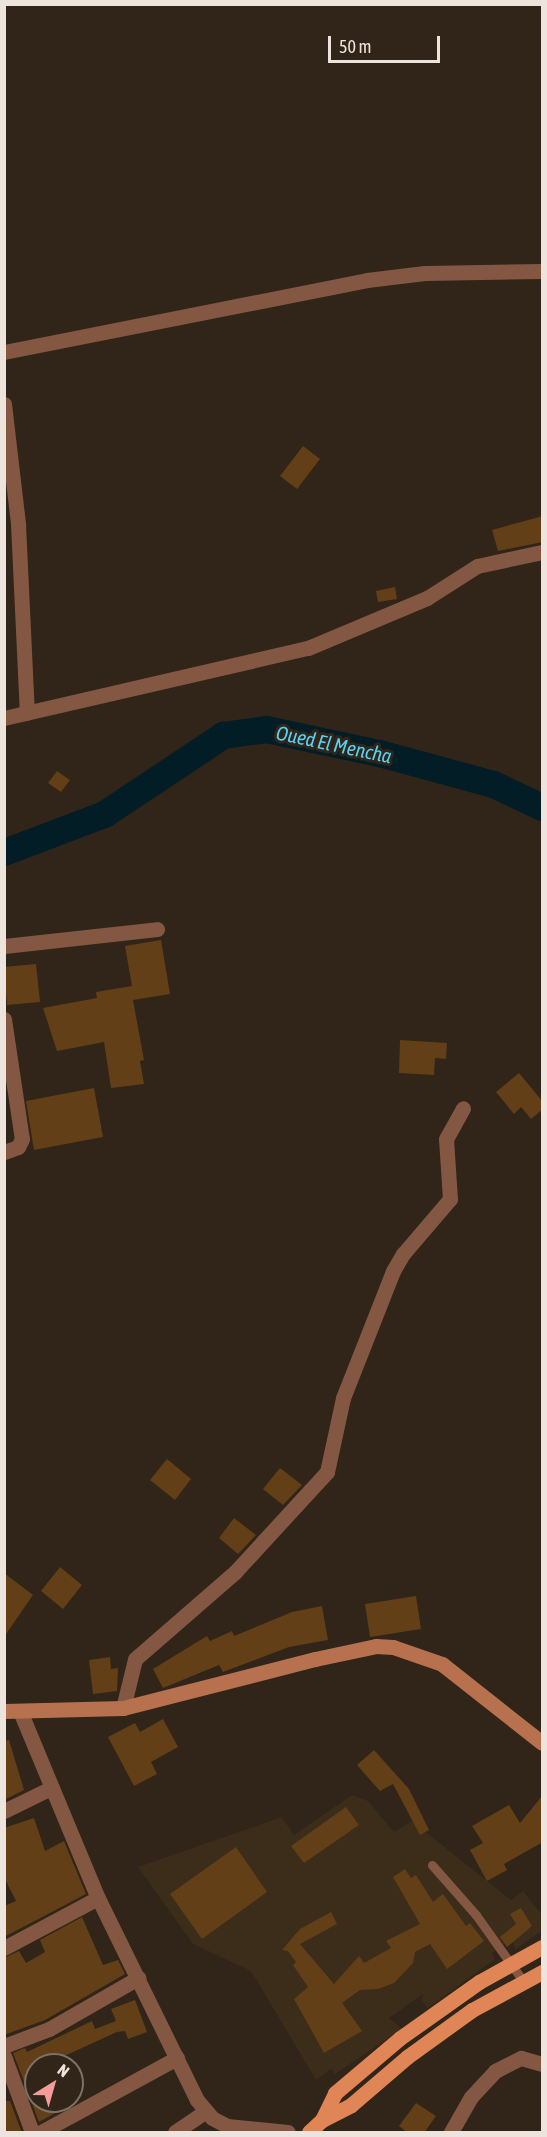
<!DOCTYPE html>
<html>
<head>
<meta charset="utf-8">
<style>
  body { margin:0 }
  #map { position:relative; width:547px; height:2137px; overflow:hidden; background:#302518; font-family:"Asap Condensed",sans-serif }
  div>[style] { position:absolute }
  .built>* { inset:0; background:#3c2c1a }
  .river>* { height:27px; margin:-13.5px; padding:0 13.5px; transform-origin:13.5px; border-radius:13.5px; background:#021d25 }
  .building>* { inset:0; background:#623f17 }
  .lane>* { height:9px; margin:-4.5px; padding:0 4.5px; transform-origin:4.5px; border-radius:4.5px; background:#845742 }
  .street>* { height:15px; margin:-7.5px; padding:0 7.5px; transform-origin:7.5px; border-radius:7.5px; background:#845742 }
  .secondary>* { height:15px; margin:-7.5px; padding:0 7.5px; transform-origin:7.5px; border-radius:7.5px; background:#b8714e }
  .primary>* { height:15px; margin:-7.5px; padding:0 7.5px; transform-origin:7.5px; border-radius:7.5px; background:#e08556 }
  span { translate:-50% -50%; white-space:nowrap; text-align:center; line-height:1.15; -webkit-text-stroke:6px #302518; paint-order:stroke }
  .water-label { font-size:20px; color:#54d4f8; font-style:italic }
  .frame { position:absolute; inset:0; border:6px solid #ede5dd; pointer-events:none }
  .north { position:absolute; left:24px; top:2053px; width:60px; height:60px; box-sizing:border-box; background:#302518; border:2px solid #7c7267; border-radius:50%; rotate:37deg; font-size:16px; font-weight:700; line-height:24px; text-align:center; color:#ede5dd }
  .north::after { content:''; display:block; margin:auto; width:21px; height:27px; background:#f59b99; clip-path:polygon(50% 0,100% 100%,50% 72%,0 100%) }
  .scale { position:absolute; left:328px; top:36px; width:112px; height:27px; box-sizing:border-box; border:3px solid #ede5dd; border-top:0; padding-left:8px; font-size:18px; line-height:21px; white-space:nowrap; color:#ede5dd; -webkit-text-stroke:4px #302518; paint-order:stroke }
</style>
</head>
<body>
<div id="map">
  <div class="built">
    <div style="clip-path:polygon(352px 1795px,368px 1801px,394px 1832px,412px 1821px,511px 1900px,523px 1891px,542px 1915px,542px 1931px,516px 1949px,511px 1940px,492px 1953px,495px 1959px,428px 2008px,422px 2001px,423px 1994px,389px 2018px,402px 2029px,335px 2074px,331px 2069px,316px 2080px,251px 1971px,193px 1944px,138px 1867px,282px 1817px,294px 1835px)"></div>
  </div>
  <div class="river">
    <div style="left:4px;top:852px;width:107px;rotate:-20.8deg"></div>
    <div style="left:104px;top:814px;width:143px;rotate:-33.6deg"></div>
    <div style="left:223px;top:735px;width:43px;rotate:-7.9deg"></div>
    <div style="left:266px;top:729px;width:116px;rotate:12deg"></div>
    <div style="left:379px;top:753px;width:118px;rotate:15.2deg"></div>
    <div style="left:493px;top:784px;width:54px;rotate:25.1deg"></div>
  </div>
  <div class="building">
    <div style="clip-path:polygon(303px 446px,320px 459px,297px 489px,280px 476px)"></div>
    <div style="clip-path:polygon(543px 516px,543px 542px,498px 551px,492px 530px)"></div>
    <div style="clip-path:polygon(395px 587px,397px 599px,378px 602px,376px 591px)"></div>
    <div style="clip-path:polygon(57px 771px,70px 780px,61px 792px,48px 783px)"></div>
    <div style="clip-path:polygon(161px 940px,170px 994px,133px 1000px,144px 1060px,140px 1061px,144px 1084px,111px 1088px,104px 1042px,57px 1051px,43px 1008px,97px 998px,96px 992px,132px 986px,125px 946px)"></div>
    <div style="clip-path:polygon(36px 964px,40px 1002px,7px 1005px,4px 967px)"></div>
    <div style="clip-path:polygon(400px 1040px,447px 1043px,446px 1059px,435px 1058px,434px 1075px,399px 1073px)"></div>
    <div style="clip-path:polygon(519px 1073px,543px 1102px,543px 1109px,531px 1119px,521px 1107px,514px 1114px,496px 1092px)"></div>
    <div style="clip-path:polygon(94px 1088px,103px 1137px,34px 1150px,26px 1101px)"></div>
    <div style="clip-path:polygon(167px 1459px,191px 1479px,175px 1500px,150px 1480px)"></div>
    <div style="clip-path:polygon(280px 1468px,302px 1485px,283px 1505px,263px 1489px)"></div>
    <div style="clip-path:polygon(234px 1518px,256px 1535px,238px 1554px,219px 1538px)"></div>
    <div style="clip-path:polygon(60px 1567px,82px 1585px,63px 1609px,41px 1591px)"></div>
    <div style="clip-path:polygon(4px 1573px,33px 1595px,4px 1637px)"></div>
    <div style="clip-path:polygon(416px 1596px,421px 1629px,370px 1637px,365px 1604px)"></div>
    <div style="clip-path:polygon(322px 1606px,328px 1640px,289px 1647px,223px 1672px,219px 1665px,163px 1688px,153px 1669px,207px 1636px,210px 1641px,232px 1631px,234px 1636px,292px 1612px)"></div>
    <div style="clip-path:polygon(110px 1657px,111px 1669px,118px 1668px,117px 1691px,93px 1694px,89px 1660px)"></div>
    <div style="clip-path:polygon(163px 1719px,178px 1747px,151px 1762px,157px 1774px,134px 1786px,108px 1737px,135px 1723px,140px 1732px)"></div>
    <div style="clip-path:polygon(9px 1740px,24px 1790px,4px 1800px,4px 1741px)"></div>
    <div style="clip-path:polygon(374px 1750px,409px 1789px,429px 1830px,420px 1835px,393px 1784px,380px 1791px,357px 1765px)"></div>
    <div style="clip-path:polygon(543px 1795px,543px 1842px,504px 1864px,507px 1870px,487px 1881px,470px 1850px,483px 1843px,472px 1826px,509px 1805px,520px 1823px)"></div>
    <div style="clip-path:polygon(346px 1807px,359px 1825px,304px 1863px,291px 1846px)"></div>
    <div style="clip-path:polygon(34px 1818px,45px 1851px,64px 1841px,86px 1894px,4px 1937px,4px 1906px,16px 1901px,4px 1877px,4px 1828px)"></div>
    <div style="clip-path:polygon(236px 1847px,267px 1892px,202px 1939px,170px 1894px)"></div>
    <div style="clip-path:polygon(405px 1869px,411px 1878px,416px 1875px,433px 1902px,443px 1894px,466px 1926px,470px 1923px,484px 1941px,447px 1969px,430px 1944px,415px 1952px,413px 1963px,394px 1983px,378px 1989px,360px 1990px,342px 2003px,362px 2031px,324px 2053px,294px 1999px,308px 1987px,293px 1965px,296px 1962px,288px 1951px,282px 1950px,300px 1929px,331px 1912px,337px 1924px,300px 1944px,334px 1984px,359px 1956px,364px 1963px,391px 1948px,386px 1941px,420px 1924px,393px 1877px)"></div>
    <div style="clip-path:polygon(521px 1908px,532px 1926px,507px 1947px,500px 1937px,516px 1924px,510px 1914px)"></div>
    <div style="clip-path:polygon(82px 1917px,103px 1965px,118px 1960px,125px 1974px,45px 2020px,4px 2035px,4px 1958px,19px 1951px,26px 1963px,45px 1952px,40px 1940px)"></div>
    <div style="clip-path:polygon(135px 2000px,147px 2032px,128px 2039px,125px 2031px,117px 2032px,60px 2058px,62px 2062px,36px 2065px,36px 2080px,25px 2084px,13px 2053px,25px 2048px,27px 2052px,92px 2021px,95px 2029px,116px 2021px,111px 2009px)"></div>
    <div style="clip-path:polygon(4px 2101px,10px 2101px,22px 2133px,4px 2133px)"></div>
    <div style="clip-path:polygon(31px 2101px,77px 2101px,39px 2122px)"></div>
    <div style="clip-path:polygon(416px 2103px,436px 2116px,424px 2133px,408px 2133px,399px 2126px)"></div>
  </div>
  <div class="lane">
    <div style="left:432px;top:1865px;width:67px;rotate:48.7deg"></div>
    <div style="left:476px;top:1915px;width:81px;rotate:54.5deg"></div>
  </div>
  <div class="street">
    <div style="left:4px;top:352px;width:370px;rotate:-11.2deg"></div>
    <div style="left:367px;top:280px;width:58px;rotate:-6.9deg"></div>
    <div style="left:425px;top:273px;width:117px;rotate:-1deg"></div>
    <div style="left:4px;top:404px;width:121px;rotate:83.3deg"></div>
    <div style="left:18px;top:524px;width:189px;rotate:87.3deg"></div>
    <div style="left:4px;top:718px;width:312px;rotate:-13deg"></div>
    <div style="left:308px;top:648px;width:129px;rotate:-22.8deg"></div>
    <div style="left:427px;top:598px;width:59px;rotate:-32.6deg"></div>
    <div style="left:477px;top:566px;width:66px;rotate:-12.2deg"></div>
    <div style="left:4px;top:946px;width:154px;rotate:-6.3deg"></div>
    <div style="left:4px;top:1019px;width:121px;rotate:81.5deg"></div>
    <div style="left:22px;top:1139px;width:9px;rotate:117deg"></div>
    <div style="left:18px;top:1147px;width:15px;rotate:160deg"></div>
    <div style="left:123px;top:1708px;width:50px;rotate:-76.2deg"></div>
    <div style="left:135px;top:1659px;width:133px;rotate:-41deg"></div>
    <div style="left:235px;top:1572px;width:136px;rotate:-47.4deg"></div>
    <div style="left:327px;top:1472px;width:76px;rotate:-77.8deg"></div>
    <div style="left:343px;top:1398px;width:136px;rotate:-68.5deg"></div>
    <div style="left:393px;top:1271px;width:20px;rotate:-60deg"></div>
    <div style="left:403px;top:1254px;width:72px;rotate:-49.5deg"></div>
    <div style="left:450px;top:1199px;width:60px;rotate:-93.8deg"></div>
    <div style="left:446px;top:1139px;width:35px;rotate:-61deg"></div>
    <div style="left:20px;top:1711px;width:203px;rotate:67.4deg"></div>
    <div style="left:98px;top:1898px;width:225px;rotate:63.9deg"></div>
    <div style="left:197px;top:2100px;width:23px;rotate:50deg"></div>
    <div style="left:212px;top:2118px;width:17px;rotate:28deg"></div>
    <div style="left:227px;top:2126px;width:61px;rotate:5.6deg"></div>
    <div style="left:4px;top:1811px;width:52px;rotate:-26.1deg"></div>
    <div style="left:4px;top:1948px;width:106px;rotate:-28deg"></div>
    <div style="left:4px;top:2046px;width:48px;rotate:-20.7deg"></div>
    <div style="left:49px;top:2029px;width:103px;rotate:-29.8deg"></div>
    <div style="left:4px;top:2056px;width:81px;rotate:69.8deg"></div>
    <div style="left:41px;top:2132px;width:155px;rotate:-28.6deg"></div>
    <div style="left:175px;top:2132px;width:37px;rotate:-34deg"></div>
    <div style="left:451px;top:2132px;width:40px;rotate:-60.3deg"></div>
    <div style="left:471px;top:2097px;width:35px;rotate:-47deg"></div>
    <div style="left:495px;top:2071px;width:29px;rotate:-27deg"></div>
    <div style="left:521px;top:2058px;width:22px;rotate:16deg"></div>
  </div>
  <div class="secondary">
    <div style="left:4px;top:1711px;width:119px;rotate:-1.4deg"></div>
    <div style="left:123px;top:1708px;width:198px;rotate:-14.3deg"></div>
    <div style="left:315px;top:1659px;width:62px;rotate:-12deg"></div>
    <div style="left:376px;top:1646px;width:17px;rotate:3deg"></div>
    <div style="left:393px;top:1647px;width:52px;rotate:19.1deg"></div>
    <div style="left:442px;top:1664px;width:127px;rotate:38.3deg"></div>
  </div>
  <div class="primary">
    <div style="left:322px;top:2120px;width:30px;rotate:-64deg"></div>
    <div style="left:335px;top:2093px;width:85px;rotate:-40.2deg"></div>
    <div style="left:400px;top:2038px;width:97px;rotate:-35.3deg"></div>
    <div style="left:479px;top:1982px;width:72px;rotate:-29.1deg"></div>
    <div style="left:309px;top:2132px;width:18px;rotate:-43deg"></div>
    <div style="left:322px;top:2120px;width:33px;rotate:-27deg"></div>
    <div style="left:351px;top:2105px;width:74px;rotate:-40.6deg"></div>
    <div style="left:407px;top:2057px;width:80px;rotate:-35.9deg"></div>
    <div style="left:472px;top:2010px;width:80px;rotate:-28.5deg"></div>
  </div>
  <div class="water-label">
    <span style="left:334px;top:744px;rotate:12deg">Oued El Mencha</span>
  </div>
  <div class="frame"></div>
  <div class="north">N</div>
  <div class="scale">50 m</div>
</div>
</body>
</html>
